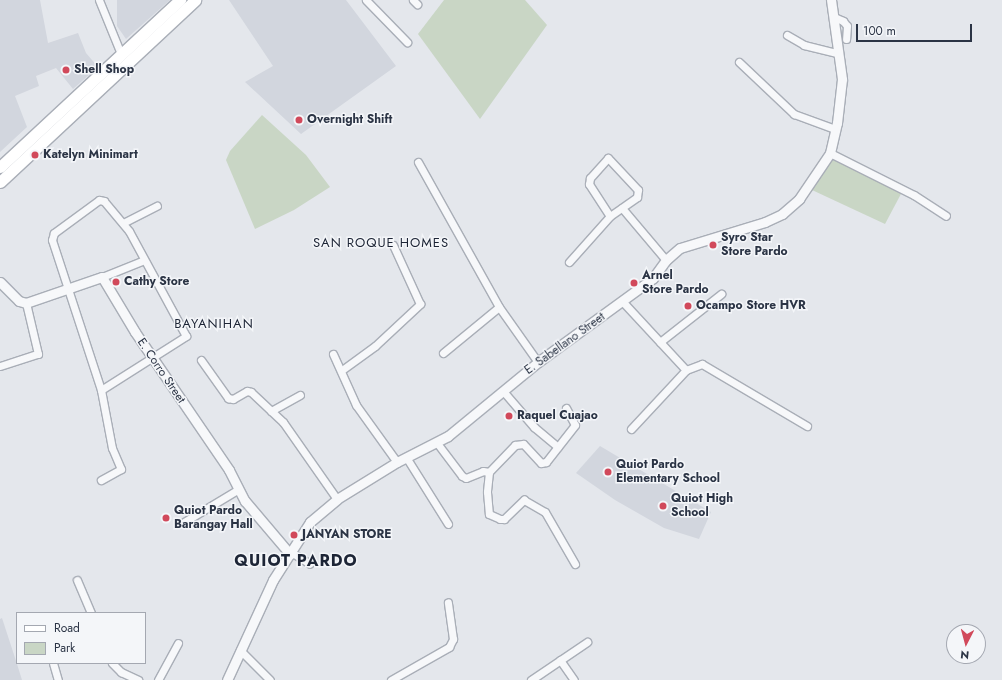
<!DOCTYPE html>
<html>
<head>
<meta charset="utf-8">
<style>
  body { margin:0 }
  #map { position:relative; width:1002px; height:680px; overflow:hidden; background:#e4e7ec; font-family:Jost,sans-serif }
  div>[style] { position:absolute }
  .built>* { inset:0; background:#d2d6de }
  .green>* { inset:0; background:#c9d6c5 }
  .roads { filter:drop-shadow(1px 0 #a9aeb7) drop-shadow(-1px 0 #a9aeb7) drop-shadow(0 1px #a9aeb7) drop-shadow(0 -1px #a9aeb7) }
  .minor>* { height:7px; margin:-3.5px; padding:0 3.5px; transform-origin:3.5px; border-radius:3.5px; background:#f7f8fa }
  .tertiary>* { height:9px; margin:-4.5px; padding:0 4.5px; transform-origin:4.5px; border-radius:4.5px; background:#f7f8fa }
  .primary>* { height:11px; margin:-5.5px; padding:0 5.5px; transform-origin:5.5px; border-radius:5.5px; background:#fff }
  .dots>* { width:11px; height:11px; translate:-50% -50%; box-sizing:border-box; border:2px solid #f4f6f9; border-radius:50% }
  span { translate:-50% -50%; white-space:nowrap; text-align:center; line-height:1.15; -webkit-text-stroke:3px #f4f6f9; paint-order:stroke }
  .poi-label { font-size:12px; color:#2b3445; font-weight:700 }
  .left { translate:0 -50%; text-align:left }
  .street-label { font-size:12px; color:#2b3445 }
  .neighbourhood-label { font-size:13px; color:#1d2536; letter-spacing:1px }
  .district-label { font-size:16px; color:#1d2536; font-weight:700; letter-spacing:1px }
  .legend { position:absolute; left:16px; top:612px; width:130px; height:52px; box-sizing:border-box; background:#f4f6f9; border:1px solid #a4a8b1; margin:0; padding:5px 7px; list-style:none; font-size:12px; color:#2b3445 }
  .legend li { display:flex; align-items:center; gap:8px; height:20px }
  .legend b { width:20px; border:1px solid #a4a8b1 }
  .north { position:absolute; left:946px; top:624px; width:40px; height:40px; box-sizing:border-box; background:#f4f6f9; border:1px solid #a4a8b1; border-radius:50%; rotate:186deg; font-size:11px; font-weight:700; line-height:16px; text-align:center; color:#2b3445 }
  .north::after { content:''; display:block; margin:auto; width:14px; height:18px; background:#d1495b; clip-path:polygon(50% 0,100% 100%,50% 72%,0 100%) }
  .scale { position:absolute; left:856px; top:24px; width:116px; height:18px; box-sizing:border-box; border:2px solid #2b3445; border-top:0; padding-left:5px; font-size:12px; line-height:14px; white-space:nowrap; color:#2b3445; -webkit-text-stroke:3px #f4f6f9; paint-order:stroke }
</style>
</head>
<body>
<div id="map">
  <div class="built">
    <div style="clip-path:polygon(0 0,40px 0,48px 43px,78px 33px,86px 53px,98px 67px,73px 89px,56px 68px,36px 76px,39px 86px,15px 96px,27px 127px,0 152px)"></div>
    <div style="clip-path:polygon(117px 0,170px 0,126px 39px,117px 26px)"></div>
    <div style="clip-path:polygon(229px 0,346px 0,396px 66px,301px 134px,245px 82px,273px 66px)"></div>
    <div style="clip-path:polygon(600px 446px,711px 512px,699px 539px,664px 528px,615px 500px,576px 473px)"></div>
    <div style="clip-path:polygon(2px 618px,17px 664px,22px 680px,0 680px,0 619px)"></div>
  </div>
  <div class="green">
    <div style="clip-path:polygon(444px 0,525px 0,547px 25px,480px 119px,418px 34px)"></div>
    <div style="clip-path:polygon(262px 115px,306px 155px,330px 187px,294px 210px,255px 229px,226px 160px,230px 151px)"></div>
    <div style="clip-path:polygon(832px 159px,902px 192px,885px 224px,812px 190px)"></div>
  </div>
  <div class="roads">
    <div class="minor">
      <div style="left:99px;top:0;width:58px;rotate:67.8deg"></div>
      <div style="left:366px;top:0;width:59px;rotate:45.7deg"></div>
      <div style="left:413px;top:0;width:6px;rotate:45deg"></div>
      <div style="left:834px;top:17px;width:10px;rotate:24deg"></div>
      <div style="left:843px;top:21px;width:6px;rotate:51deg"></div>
      <div style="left:847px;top:26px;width:13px;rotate:94deg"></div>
      <div style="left:787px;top:35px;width:20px;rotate:30deg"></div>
      <div style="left:804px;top:45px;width:36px;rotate:14deg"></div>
      <div style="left:739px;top:62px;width:76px;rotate:43.4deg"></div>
      <div style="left:794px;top:114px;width:44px;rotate:20.1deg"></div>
      <div style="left:830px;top:153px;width:94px;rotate:26.6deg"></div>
      <div style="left:914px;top:195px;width:38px;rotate:33deg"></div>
      <div style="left:418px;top:162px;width:166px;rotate:60.8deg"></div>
      <div style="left:499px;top:307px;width:67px;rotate:54.7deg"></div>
      <div style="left:622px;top:208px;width:68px;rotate:49.8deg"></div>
      <div style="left:123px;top:223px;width:38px;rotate:-27deg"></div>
      <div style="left:569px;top:262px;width:62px;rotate:-48.3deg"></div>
      <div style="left:610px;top:216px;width:33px;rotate:-35deg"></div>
      <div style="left:637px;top:197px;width:7px;rotate:-82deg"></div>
      <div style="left:638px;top:190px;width:44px;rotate:-133.2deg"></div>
      <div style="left:608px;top:158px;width:27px;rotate:132deg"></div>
      <div style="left:590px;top:178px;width:6px;rotate:99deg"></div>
      <div style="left:589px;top:184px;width:38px;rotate:57deg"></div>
      <div style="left:102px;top:277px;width:45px;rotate:-22deg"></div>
      <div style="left:622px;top:301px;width:94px;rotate:47.2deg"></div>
      <div style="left:660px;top:342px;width:78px;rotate:-38.2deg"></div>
      <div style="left:443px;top:353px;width:72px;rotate:-39.4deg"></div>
      <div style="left:333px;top:354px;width:56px;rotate:65.7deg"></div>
      <div style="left:356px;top:405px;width:70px;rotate:54.3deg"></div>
      <div style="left:201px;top:360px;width:47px;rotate:54.6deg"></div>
      <div style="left:228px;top:398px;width:5px;rotate:11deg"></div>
      <div style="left:233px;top:399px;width:16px;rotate:-30deg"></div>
      <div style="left:247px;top:391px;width:4px;rotate:14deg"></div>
      <div style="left:251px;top:392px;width:44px;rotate:43.2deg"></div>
      <div style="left:283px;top:422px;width:94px;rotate:55deg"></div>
      <div style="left:0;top:366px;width:40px;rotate:-18deg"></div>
      <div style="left:38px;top:354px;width:52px;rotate:-103.2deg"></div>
      <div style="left:342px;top:370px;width:41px;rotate:-36deg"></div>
      <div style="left:375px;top:346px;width:62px;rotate:-43deg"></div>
      <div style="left:420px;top:304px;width:65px;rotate:-114.6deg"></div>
      <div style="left:101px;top:390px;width:101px;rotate:-32.4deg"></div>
      <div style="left:186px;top:336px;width:119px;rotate:-118.5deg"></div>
      <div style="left:129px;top:231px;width:39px;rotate:-130deg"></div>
      <div style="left:104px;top:201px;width:5px;rotate:-169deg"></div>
      <div style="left:99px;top:200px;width:56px;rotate:143.7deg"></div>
      <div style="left:54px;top:233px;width:7px;rotate:106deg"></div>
      <div style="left:52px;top:240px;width:158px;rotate:71.9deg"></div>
      <div style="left:101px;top:390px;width:59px;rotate:79.3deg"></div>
      <div style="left:112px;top:448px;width:23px;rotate:67deg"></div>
      <div style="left:121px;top:469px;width:23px;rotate:151deg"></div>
      <div style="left:503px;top:391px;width:48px;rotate:49.3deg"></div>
      <div style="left:534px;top:427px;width:31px;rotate:40deg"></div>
      <div style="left:566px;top:408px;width:19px;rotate:62deg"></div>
      <div style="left:575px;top:425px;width:47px;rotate:128.1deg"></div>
      <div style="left:546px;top:462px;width:5px;rotate:169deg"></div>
      <div style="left:541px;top:463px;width:26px;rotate:-133deg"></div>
      <div style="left:523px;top:444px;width:8px;rotate:173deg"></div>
      <div style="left:515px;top:445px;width:37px;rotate:134deg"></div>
      <div style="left:489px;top:472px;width:20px;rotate:96deg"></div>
      <div style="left:487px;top:492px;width:22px;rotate:85deg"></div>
      <div style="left:489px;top:514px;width:12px;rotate:24deg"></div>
      <div style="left:500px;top:519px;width:4px"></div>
      <div style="left:504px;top:519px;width:28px;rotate:-44deg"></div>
      <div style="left:524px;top:500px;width:24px;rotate:30deg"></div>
      <div style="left:545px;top:512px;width:60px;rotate:60deg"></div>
      <div style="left:271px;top:411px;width:33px;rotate:-29deg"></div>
      <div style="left:631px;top:429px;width:81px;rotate:-47deg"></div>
      <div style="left:686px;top:370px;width:17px;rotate:-21deg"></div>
      <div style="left:702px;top:364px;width:122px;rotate:30.6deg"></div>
      <div style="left:437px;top:443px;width:41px;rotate:52.9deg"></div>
      <div style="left:462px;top:476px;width:4px;rotate:27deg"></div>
      <div style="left:466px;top:478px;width:18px;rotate:-22deg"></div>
      <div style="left:483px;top:471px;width:6px;rotate:9deg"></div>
      <div style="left:406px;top:457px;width:79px;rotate:57.9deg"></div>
      <div style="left:184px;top:522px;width:64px;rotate:-31deg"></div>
      <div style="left:291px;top:552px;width:22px;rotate:32deg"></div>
      <div style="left:77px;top:580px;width:36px;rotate:67deg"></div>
      <div style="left:240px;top:650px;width:42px;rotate:45deg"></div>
      <div style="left:560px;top:660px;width:24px;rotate:55deg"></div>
      <div style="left:53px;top:663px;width:18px;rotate:74deg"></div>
      <div style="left:112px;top:663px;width:13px;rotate:45deg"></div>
      <div style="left:121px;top:672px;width:19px;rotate:25deg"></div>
      <div style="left:158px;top:680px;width:42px;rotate:-61.6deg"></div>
      <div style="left:391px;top:680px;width:67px;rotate:-29.6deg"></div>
      <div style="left:449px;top:647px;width:9px;rotate:-63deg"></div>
      <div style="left:453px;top:639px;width:37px;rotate:-98deg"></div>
      <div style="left:531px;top:680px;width:68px;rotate:-34.2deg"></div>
    </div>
    <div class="tertiary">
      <div style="left:0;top:282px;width:27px;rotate:45deg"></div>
      <div style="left:19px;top:301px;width:7px;rotate:16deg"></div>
      <div style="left:26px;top:303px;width:80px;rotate:-18.9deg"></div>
      <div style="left:102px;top:277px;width:64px;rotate:59deg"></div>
      <div style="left:135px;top:332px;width:167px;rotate:55.7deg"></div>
      <div style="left:229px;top:470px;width:35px;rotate:63deg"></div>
      <div style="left:245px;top:501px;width:70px;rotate:49.7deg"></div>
      <div style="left:227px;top:680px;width:110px;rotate:-65.3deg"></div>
      <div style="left:273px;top:580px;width:69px;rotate:-57.5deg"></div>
      <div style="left:310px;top:522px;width:35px;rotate:-40deg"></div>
      <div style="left:337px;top:499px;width:70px;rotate:-31.7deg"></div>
      <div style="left:397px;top:462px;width:57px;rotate:-27deg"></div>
      <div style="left:448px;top:436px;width:117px;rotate:-39.4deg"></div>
      <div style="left:538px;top:362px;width:142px;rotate:-36.1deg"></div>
      <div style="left:653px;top:278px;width:22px;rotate:-54deg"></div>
      <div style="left:666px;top:260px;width:18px;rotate:-41deg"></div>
      <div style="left:680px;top:248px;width:89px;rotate:-17deg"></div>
      <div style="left:765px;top:222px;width:19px;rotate:-25deg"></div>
      <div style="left:782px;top:214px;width:23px;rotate:-41deg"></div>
      <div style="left:799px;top:199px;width:55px;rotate:-56deg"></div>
      <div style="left:830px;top:153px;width:31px;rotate:-77deg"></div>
      <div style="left:837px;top:123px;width:44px;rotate:-83.5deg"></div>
      <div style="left:842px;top:79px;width:80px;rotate:-97.9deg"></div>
    </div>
    <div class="primary">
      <div style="left:0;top:167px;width:246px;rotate:-42.9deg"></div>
      <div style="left:0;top:182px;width:267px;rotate:-43deg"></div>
    </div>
  </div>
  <div class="dots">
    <div style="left:66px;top:70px;background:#d1495b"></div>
    <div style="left:299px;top:120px;background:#d1495b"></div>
    <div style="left:35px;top:155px;background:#d1495b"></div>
    <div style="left:713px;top:245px;background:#d1495b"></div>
    <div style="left:116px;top:282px;background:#d1495b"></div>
    <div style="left:634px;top:283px;background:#d1495b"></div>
    <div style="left:688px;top:306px;background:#d1495b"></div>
    <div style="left:509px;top:416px;background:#d1495b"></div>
    <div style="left:608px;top:472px;background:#d1495b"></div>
    <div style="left:663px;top:506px;background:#d1495b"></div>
    <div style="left:166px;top:518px;background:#d1495b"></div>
    <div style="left:294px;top:535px;background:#d1495b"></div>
  </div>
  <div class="poi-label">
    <span class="left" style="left:74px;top:70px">Shell Shop</span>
    <span class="left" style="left:307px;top:120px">Overnight Shift</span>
    <span class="left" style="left:43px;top:155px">Katelyn Minimart</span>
    <span class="left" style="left:721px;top:245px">Syro Star<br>Store Pardo</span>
    <span class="left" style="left:642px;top:283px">Arnel<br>Store Pardo</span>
    <span class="left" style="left:124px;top:282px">Cathy Store</span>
    <span class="left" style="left:696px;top:306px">Ocampo Store HVR</span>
    <span class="left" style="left:517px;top:416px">Raquel Cuajao</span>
    <span class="left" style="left:616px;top:472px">Quiot Pardo<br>Elementary School</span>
    <span class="left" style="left:671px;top:506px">Quiot High<br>School</span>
    <span class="left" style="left:174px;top:518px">Quiot Pardo<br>Barangay Hall</span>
    <span class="left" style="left:302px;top:535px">JANYAN STORE</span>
  </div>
  <div class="street-label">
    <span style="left:565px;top:344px;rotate:-36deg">E. Sabellano Street</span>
    <span style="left:161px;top:371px;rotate:56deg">E. Corro Street</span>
  </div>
  <div class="neighbourhood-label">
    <span style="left:381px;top:243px">SAN ROQUE HOMES</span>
    <span style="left:214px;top:324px">BAYANIHAN</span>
  </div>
  <div class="district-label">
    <span style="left:296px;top:561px">QUIOT PARDO</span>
  </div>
  <ul class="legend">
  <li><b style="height:5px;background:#fff"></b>Road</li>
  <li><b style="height:11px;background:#c9d6c5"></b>Park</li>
  </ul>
  <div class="north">N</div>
  <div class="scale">100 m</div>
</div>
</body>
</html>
